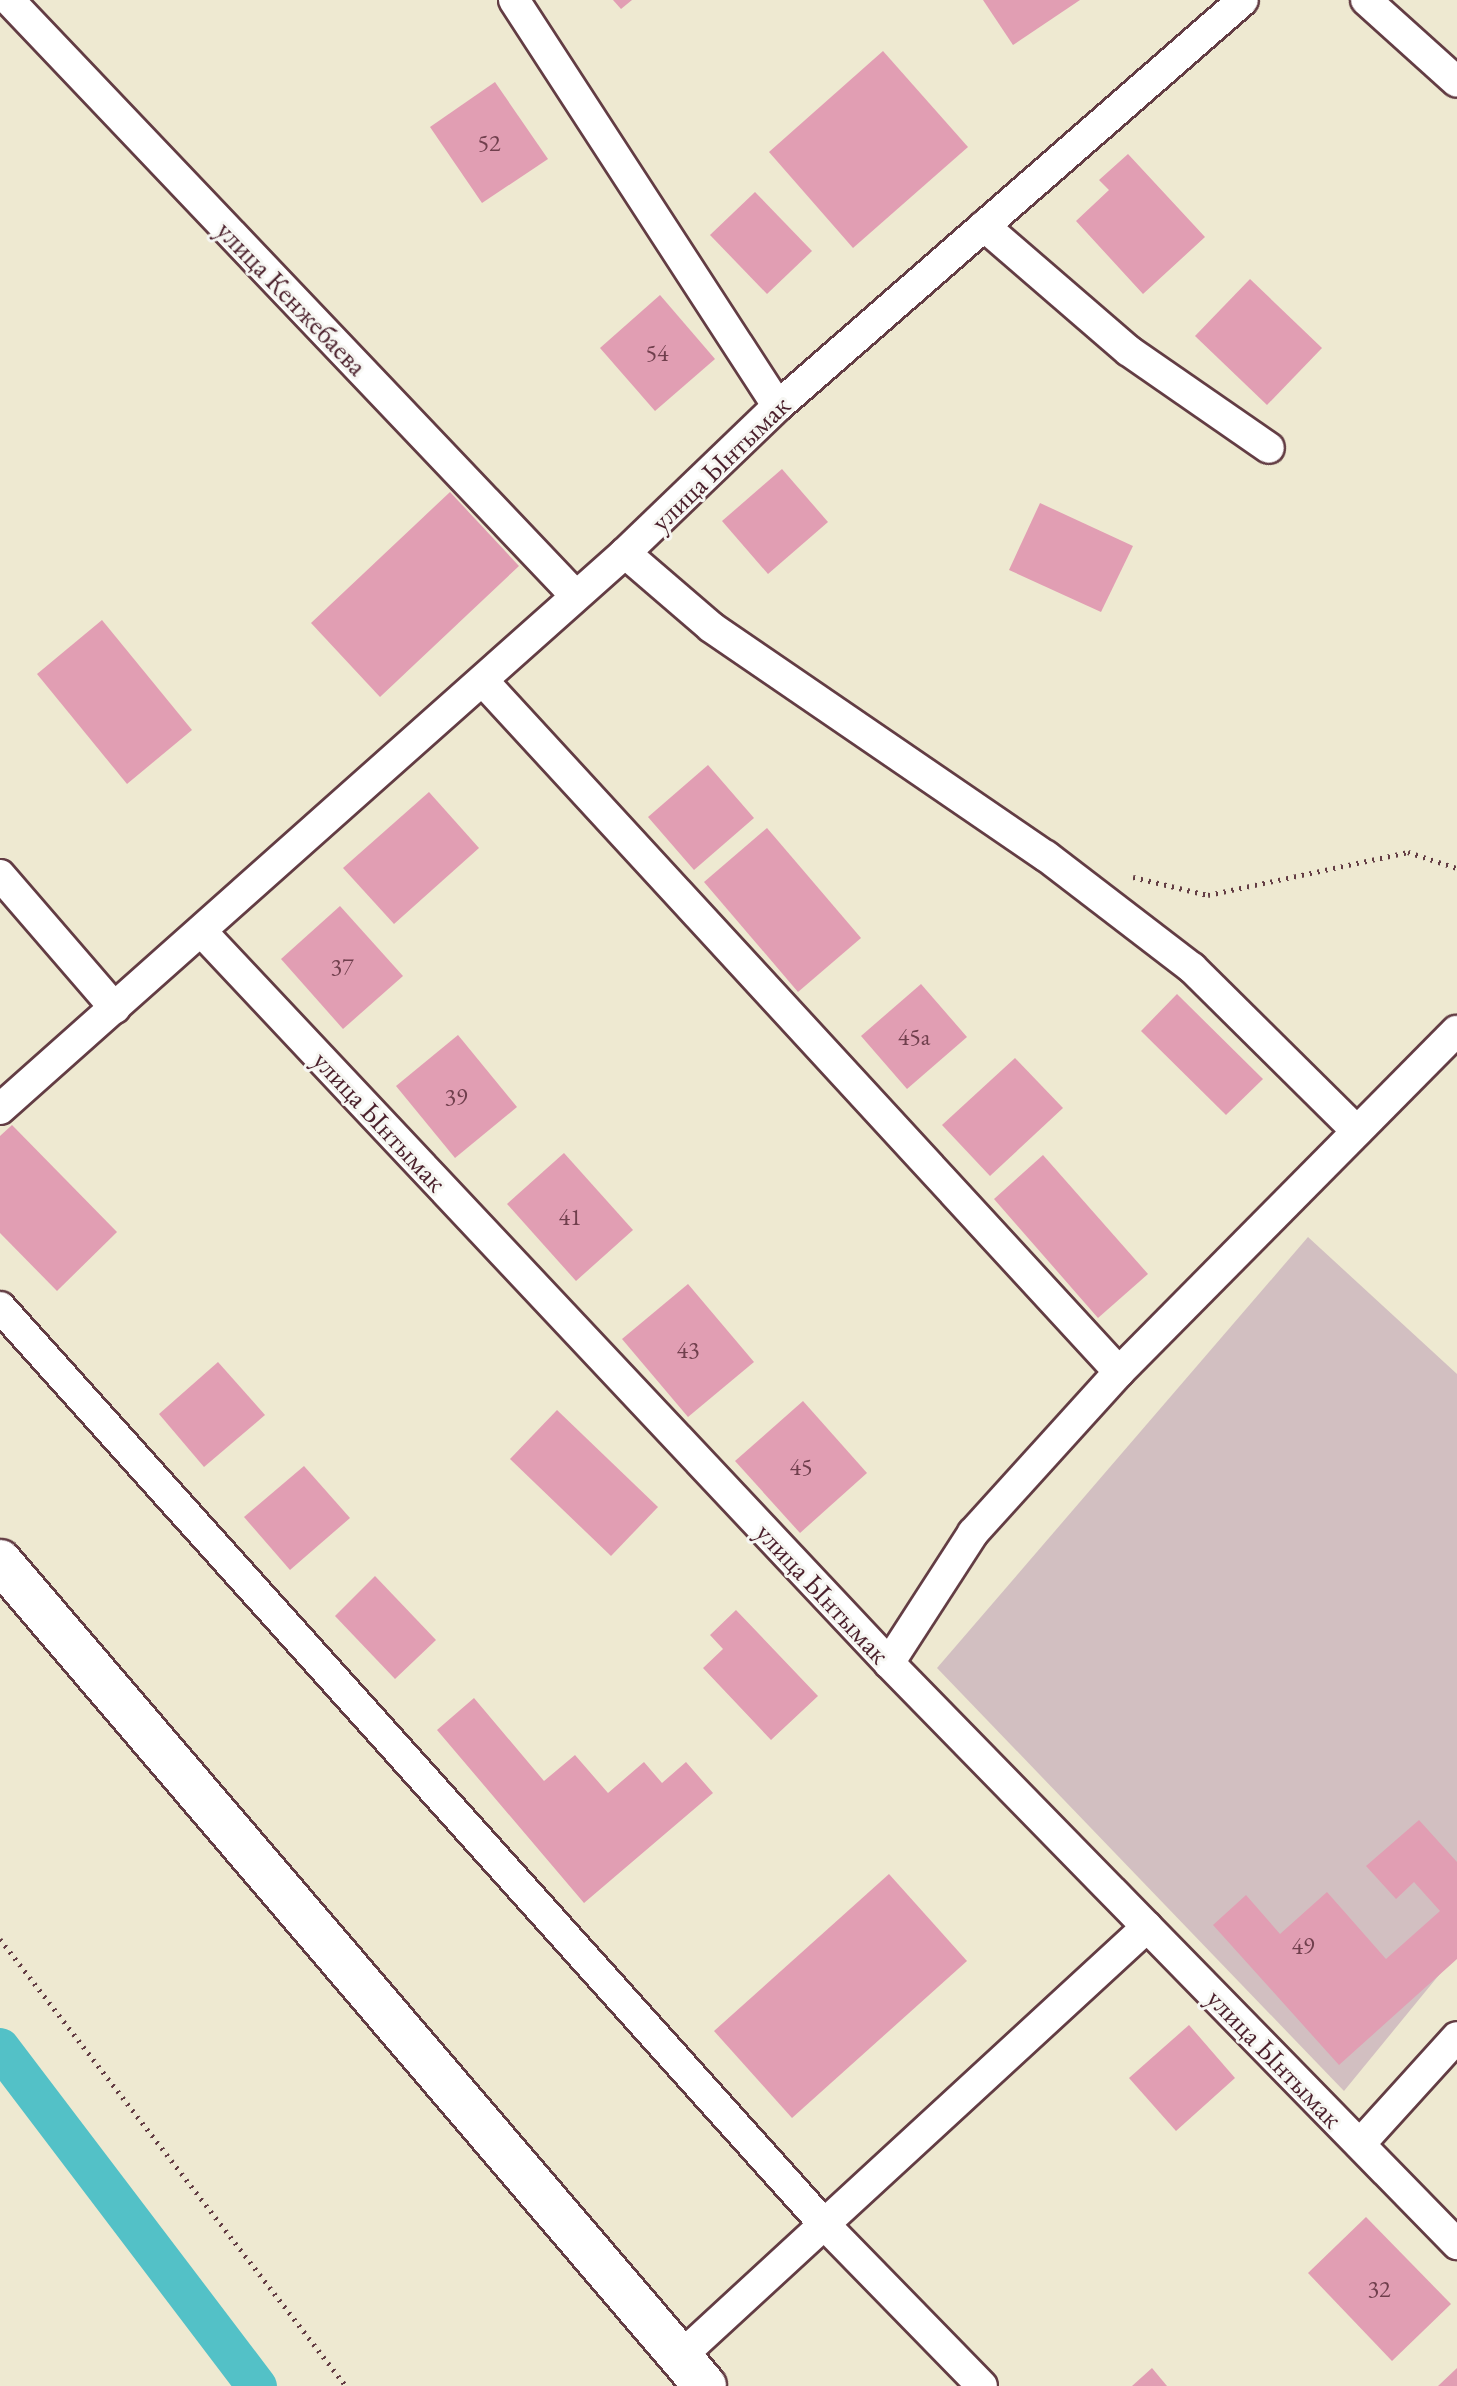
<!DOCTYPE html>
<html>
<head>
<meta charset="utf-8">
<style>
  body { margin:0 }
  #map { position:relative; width:1457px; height:2386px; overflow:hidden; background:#eee9d1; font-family:"EB Garamond",serif }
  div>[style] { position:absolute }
  .industrial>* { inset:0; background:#d2bfc1 }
  .canal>* { height:40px; margin:-20px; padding:0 20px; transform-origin:20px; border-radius:20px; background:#53c1c7 }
  .building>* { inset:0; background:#e19eb3 }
  .path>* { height:5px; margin-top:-2.5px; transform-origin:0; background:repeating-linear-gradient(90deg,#633d44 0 2px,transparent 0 8px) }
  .roads { filter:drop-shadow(2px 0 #633d44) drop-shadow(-2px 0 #633d44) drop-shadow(0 2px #633d44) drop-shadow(0 -2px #633d44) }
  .street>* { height:30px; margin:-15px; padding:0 15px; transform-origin:15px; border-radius:15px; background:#fff }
  .secondary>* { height:42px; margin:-21px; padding:0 21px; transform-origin:21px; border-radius:21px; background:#fff }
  span { translate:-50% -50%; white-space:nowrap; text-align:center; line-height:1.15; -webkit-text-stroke:6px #f6f6f2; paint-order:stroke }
  .number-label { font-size:24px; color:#703f4d }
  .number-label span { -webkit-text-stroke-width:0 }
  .street-label { font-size:28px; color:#4a1f2b }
</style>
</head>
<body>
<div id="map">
  <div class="industrial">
    <div style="clip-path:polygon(1308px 1237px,1457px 1374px,1457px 1953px,1344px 2091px,937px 1668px)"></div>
  </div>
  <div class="canal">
    <div style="left:0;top:2048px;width:425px;rotate:52.8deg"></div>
  </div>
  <div class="building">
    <div style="clip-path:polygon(613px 0,632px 0,621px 9px)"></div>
    <div style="clip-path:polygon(983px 0,1080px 0,1013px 45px)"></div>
    <div style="clip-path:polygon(883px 51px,968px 147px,853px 248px,769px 152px)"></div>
    <div style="clip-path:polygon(495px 82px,548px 159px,482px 203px,430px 127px)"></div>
    <div style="clip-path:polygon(1128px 154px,1205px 237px,1143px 294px,1076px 221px,1109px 190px,1099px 180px)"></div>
    <div style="clip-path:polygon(755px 192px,812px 251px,767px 294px,710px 235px)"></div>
    <div style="clip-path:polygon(1250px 279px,1322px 348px,1267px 405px,1195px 336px)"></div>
    <div style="clip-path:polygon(660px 295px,715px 359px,655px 411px,600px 348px)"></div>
    <div style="clip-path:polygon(782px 469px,828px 522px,768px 574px,722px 521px)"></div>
    <div style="clip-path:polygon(450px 492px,519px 566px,380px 697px,311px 623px)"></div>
    <div style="clip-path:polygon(1040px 503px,1133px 546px,1101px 612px,1009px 570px)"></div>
    <div style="clip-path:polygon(102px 620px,192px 730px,127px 784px,37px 674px)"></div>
    <div style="clip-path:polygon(708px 765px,754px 818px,694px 870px,648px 817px)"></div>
    <div style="clip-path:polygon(429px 792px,479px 848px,394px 924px,343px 868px)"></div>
    <div style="clip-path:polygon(767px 828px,861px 938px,798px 992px,704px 882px)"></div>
    <div style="clip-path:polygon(340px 906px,403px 976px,343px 1029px,281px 959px)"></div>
    <div style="clip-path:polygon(921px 984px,967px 1037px,907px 1089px,861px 1036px)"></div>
    <div style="clip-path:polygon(1177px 994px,1263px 1079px,1226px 1115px,1141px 1031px)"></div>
    <div style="clip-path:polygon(458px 1035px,517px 1107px,455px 1158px,396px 1086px)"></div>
    <div style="clip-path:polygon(1015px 1058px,1063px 1108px,990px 1176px,942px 1125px)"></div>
    <div style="clip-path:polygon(12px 1125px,117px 1232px,57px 1291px,0 1233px,0 1136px)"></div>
    <div style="clip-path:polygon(564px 1153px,633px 1230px,576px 1281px,507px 1204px)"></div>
    <div style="clip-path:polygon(1043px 1155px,1148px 1274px,1098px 1318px,994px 1199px)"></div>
    <div style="clip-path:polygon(688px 1284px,754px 1362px,688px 1417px,622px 1339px)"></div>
    <div style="clip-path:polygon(218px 1362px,265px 1415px,204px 1467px,159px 1414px)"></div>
    <div style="clip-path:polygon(803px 1401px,867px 1473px,800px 1533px,735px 1461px)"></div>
    <div style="clip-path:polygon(557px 1410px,658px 1507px,611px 1556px,510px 1459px)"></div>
    <div style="clip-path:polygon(304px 1466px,350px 1518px,290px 1570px,244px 1517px)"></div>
    <div style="clip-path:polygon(375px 1576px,436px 1640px,395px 1679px,335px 1616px)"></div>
    <div style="clip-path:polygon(736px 1610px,818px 1696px,771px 1740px,703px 1668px,723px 1649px,710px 1635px)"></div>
    <div style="clip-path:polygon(474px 1698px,544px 1781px,575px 1755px,608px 1793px,644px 1762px,662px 1783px,686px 1762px,713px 1793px,584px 1903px,437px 1730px)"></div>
    <div style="clip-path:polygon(1419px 1820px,1457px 1862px,1457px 1959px,1339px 2065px,1213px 1925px,1246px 1895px,1280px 1934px,1327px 1892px,1386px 1959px,1440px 1911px,1414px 1882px,1396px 1899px,1366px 1866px)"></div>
    <div style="clip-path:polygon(889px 1874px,967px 1961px,792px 2118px,714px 2031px)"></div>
    <div style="clip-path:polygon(1189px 2025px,1235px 2078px,1176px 2131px,1129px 2078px)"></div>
    <div style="clip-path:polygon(1366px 2217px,1451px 2304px,1392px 2361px,1308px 2273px)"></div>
    <div style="clip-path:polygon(1152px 2368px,1167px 2386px,1132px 2386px)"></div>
    <div style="clip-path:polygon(1457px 2368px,1457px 2386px,1438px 2386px)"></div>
  </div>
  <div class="path">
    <div style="left:1133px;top:877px;width:77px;rotate:13.5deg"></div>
    <div style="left:1208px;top:895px;width:205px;rotate:-12.1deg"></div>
    <div style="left:1408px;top:852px;width:52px;rotate:18.1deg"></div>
    <div style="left:0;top:1939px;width:565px;rotate:52.26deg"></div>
  </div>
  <div class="roads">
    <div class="street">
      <div style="left:9px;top:0;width:821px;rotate:46.43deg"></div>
      <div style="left:514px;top:0;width:484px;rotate:57deg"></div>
      <div style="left:1366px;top:0;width:122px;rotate:42deg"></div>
      <div style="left:984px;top:226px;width:191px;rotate:40.8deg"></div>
      <div style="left:1129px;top:351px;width:170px;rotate:34.7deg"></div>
      <div style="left:625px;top:553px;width:113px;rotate:40.7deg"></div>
      <div style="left:711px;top:627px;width:406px;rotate:34.4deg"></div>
      <div style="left:1046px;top:856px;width:184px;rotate:37.5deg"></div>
      <div style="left:1192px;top:968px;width:232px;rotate:44.7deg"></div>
      <div style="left:483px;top:681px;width:939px;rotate:47.37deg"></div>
      <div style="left:0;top:875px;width:176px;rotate:49.2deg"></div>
      <div style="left:201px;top:931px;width:1005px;rotate:46.77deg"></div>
      <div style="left:889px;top:1663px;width:813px;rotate:45.65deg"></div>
      <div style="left:0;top:1109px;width:837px;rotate:-41.66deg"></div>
      <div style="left:625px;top:553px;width:212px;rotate:-43.9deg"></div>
      <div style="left:778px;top:406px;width:617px;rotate:-41.12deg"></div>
      <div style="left:0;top:1307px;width:1233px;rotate:48.06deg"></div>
      <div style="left:824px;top:2224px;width:226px;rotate:45.7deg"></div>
      <div style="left:889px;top:1663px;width:155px;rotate:-57.1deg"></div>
      <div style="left:973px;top:1533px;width:217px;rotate:-47.8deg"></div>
      <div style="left:1119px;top:1372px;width:480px;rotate:-45.3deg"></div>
      <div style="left:1360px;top:2144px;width:144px;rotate:-47.8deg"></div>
      <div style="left:680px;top:2357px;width:635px;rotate:-42.64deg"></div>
    </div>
    <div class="secondary">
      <div style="left:0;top:1561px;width:1085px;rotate:49.48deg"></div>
    </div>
  </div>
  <div class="number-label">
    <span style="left:489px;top:143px">52</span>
    <span style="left:657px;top:353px">54</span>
    <span style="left:342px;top:967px">37</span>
    <span style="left:914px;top:1037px">45а</span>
    <span style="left:456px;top:1097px">39</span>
    <span style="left:570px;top:1217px">41</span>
    <span style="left:688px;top:1350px">43</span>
    <span style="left:801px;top:1467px">45</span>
    <span style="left:1303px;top:1946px">49</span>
    <span style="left:1379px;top:2289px">32</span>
  </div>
  <div class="street-label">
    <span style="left:292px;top:298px;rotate:46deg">улица Кенжебаева</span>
    <span style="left:720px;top:463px;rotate:-44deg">улица Ынтымак</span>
    <span style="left:380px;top:1121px;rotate:47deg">улица Ынтымак</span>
    <span style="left:823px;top:1593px;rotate:47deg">улица Ынтымак</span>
    <span style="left:1275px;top:2058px;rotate:46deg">улица Ынтымак</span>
  </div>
</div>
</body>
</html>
